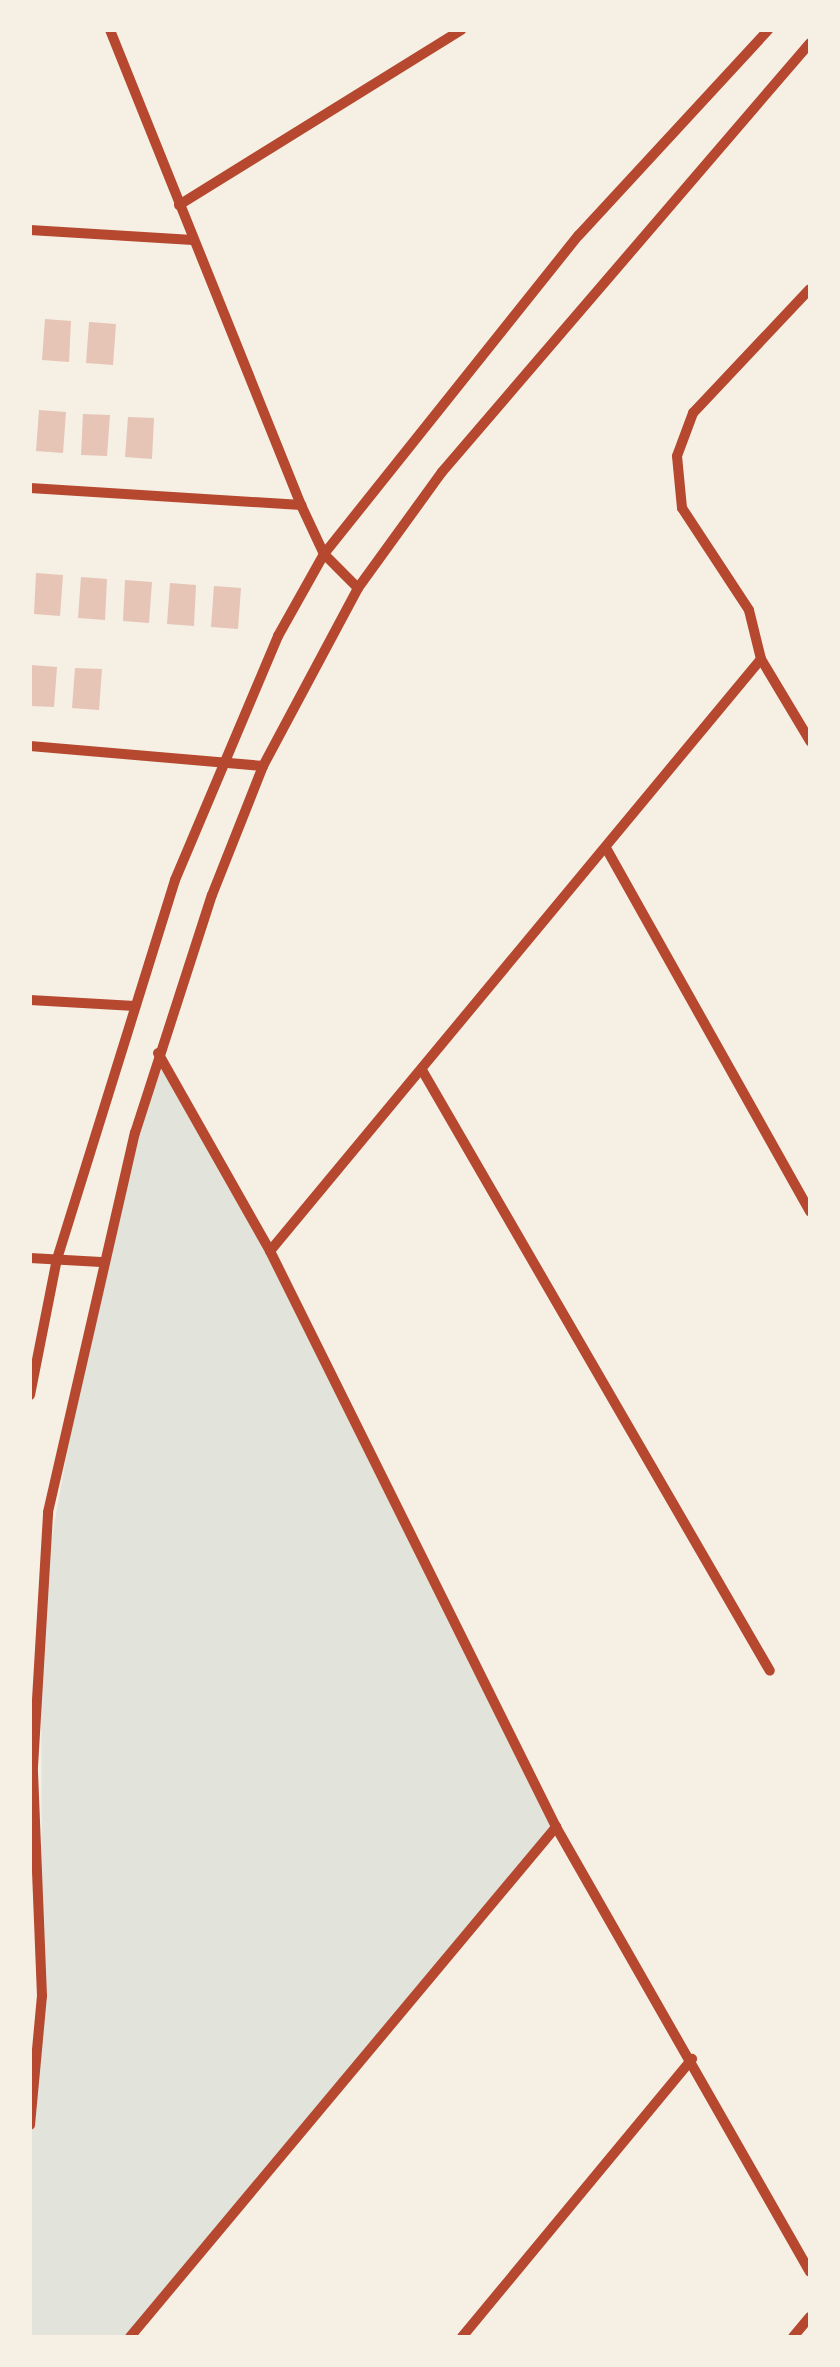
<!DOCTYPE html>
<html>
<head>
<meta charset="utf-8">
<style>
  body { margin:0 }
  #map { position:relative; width:840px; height:2367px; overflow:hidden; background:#f6efe4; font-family:"DejaVu Sans",sans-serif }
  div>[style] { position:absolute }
  .green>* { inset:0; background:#e2e4dc }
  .building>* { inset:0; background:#e6c5b7 }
  .minor>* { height:10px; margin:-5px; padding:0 5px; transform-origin:5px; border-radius:5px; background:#b5482f }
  span { translate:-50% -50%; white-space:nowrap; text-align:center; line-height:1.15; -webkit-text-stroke:8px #f6efe4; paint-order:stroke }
  .frame { position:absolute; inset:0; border:32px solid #f6efe4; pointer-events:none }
</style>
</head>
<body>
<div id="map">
  <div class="green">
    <div style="clip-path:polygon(158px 1053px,270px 1251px,556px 1827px,130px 2337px,30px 2337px,30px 2082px,42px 1996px,41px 1598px,101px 1262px)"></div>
  </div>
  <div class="building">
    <div style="clip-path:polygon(45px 319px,71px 321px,69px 362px,42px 360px)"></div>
    <div style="clip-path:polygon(89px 322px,116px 324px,113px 365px,86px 363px)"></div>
    <div style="clip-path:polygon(39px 410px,66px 412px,63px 453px,36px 451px)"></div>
    <div style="clip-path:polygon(83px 414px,110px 415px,107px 456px,81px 455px)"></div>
    <div style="clip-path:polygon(128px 417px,154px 418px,152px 459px,125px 457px)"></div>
    <div style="clip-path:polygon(36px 573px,63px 575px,60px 616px,34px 614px)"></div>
    <div style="clip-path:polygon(81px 577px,107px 579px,105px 620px,78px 618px)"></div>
    <div style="clip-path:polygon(125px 580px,152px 582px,149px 623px,123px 621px)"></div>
    <div style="clip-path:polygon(170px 583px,196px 585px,194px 626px,167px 624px)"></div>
    <div style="clip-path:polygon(214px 586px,241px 588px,238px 629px,211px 627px)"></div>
    <div style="clip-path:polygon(31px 665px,57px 667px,54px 707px,30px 706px)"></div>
    <div style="clip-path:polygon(75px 668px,102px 669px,99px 710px,72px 708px)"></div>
  </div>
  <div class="minor">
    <div style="left:110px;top:30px;width:512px;rotate:68.09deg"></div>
    <div style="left:301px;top:505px;width:54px;rotate:64.9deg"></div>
    <div style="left:324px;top:554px;width:48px;rotate:45deg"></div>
    <div style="left:179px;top:205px;width:332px;rotate:-31.8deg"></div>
    <div style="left:30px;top:230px;width:163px;rotate:3.5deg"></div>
    <div style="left:30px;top:488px;width:272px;rotate:3.6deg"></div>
    <div style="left:761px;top:659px;width:96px;rotate:59.1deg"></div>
    <div style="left:30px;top:746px;width:234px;rotate:4.9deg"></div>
    <div style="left:606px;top:848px;width:417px;rotate:60.7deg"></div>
    <div style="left:30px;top:1000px;width:105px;rotate:3.3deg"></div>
    <div style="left:158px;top:1053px;width:227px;rotate:60.5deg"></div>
    <div style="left:270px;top:1251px;width:643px;rotate:63.59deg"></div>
    <div style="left:556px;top:1827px;width:512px;rotate:60.28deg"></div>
    <div style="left:422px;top:1070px;width:694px;rotate:59.93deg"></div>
    <div style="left:270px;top:1251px;width:769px;rotate:-50.33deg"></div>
    <div style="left:761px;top:659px;width:50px;rotate:-103.8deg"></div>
    <div style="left:749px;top:610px;width:122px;rotate:-123.3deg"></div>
    <div style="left:682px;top:508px;width:52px;rotate:-95.5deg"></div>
    <div style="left:677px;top:456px;width:46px;rotate:-69.6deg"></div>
    <div style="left:693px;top:413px;width:170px;rotate:-46.7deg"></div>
    <div style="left:30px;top:1258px;width:71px;rotate:3.2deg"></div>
    <div style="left:30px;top:1395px;width:139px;rotate:-78.8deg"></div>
    <div style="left:57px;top:1259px;width:397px;rotate:-72.7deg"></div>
    <div style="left:175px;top:880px;width:265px;rotate:-67.1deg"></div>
    <div style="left:278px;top:636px;width:94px;rotate:-60.7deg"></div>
    <div style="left:324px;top:554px;width:408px;rotate:-51.4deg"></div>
    <div style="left:579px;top:235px;width:279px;rotate:-47.3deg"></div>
    <div style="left:30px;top:2125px;width:130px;rotate:-84.7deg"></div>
    <div style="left:42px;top:1996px;width:229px;rotate:-92.3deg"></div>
    <div style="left:33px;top:1767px;width:255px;rotate:-86.6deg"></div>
    <div style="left:48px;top:1512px;width:389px;rotate:-77.1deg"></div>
    <div style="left:135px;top:1133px;width:250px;rotate:-72.1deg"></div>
    <div style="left:212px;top:895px;width:139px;rotate:-68.4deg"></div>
    <div style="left:263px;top:766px;width:202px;rotate:-61.9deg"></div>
    <div style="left:358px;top:588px;width:143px;rotate:-54.1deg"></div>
    <div style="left:442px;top:472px;width:565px;rotate:-49.38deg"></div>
    <div style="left:130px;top:2337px;width:665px;rotate:-50.13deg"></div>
    <div style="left:462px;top:2337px;width:361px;rotate:-50.4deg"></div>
    <div style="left:793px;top:2337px;width:26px;rotate:-50deg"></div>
  </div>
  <div class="frame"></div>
</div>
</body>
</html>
